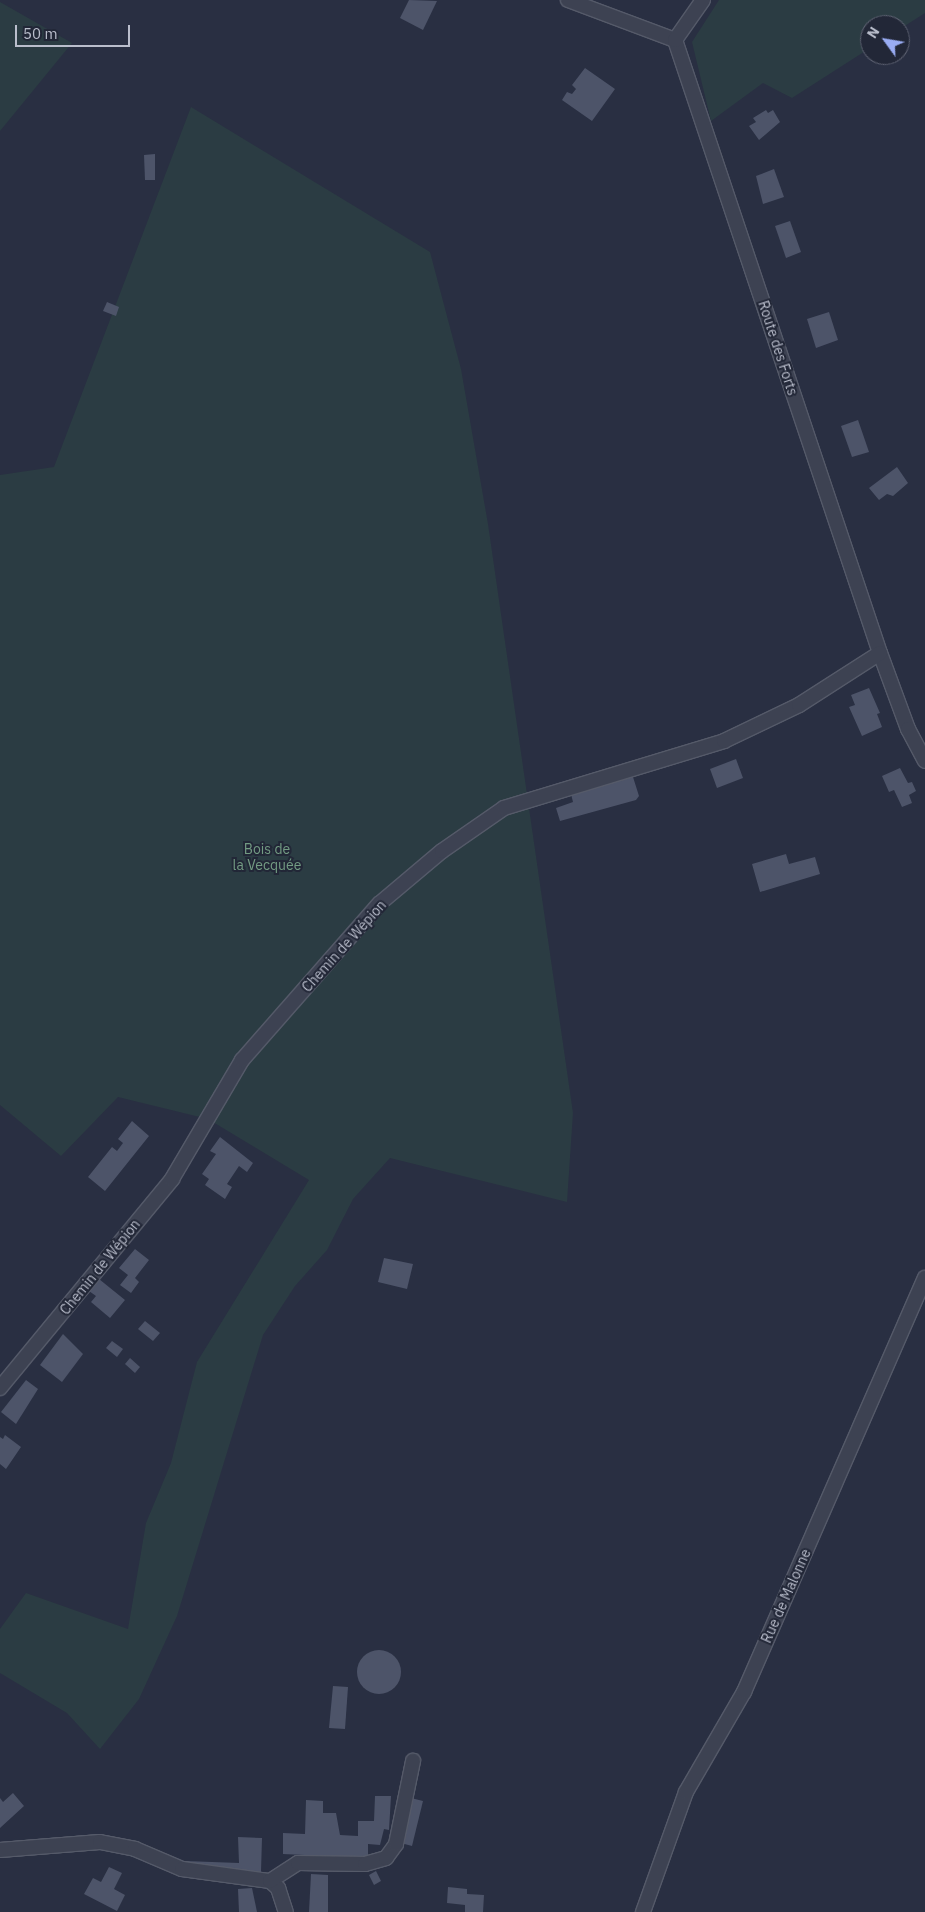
<!DOCTYPE html>
<html>
<head>
<meta charset="utf-8">
<style>
  body { margin:0 }
  #map { position:relative; width:925px; height:1912px; overflow:hidden; background:#292f42; font-family:"IBM Plex Sans",sans-serif }
  div>[style] { position:absolute }
  .green>* { inset:0; background:#2b3c43 }
  .building>* { inset:0; background:#4d5469 }
  .round { border-radius:50% }
  .roads { filter:drop-shadow(1px 0 #555a69) drop-shadow(-1px 0 #555a69) drop-shadow(0 1px #555a69) drop-shadow(0 -1px #555a69) }
  .street>* { height:14px; margin:-7px; padding:0 7px; transform-origin:7px; border-radius:7px; background:#3d4252 }
  span { translate:-50% -50%; white-space:nowrap; text-align:center; line-height:1.15; -webkit-text-stroke:4px #222737; paint-order:stroke }
  .street-label { font-size:14px; color:#babecc }
  .park-label { font-size:14px; color:#739b83 }
  .north { position:absolute; left:860px; top:15px; width:50px; height:50px; box-sizing:border-box; background:#222737; border:1px solid #5f6373; border-radius:50%; rotate:302deg; font-size:14px; font-weight:700; line-height:20px; text-align:center; color:#babecc }
  .north::after { content:''; display:block; margin:auto; width:18px; height:22px; background:#99acf3; clip-path:polygon(50% 0,100% 100%,50% 72%,0 100%) }
  .scale { position:absolute; left:15px; top:25px; width:115px; height:22px; box-sizing:border-box; border:2px solid #babecc; border-top:0; padding-left:6px; font-size:15px; line-height:18px; white-space:nowrap; color:#babecc; -webkit-text-stroke:4px #222737; paint-order:stroke }
</style>
</head>
<body>
<div id="map">
  <div class="green">
    <div style="clip-path:polygon(719px 0,925px 0,925px 13px,900px 29px,900px 25px,870px 25px,870px 48px,792px 98px,763px 83px,711px 121px,692px 42px)"></div>
    <div style="clip-path:polygon(0 2px,72px 43px,0 131px)"></div>
    <div style="clip-path:polygon(191px 107px,430px 252px,461px 369px,488px 524px,573px 1113px,567px 1202px,390px 1158px,353px 1199px,327px 1250px,295px 1286px,263px 1335px,177px 1616px,139px 1699px,100px 1749px,67px 1713px,0 1673px,0 1629px,26px 1593px,128px 1629px,146px 1523px,171px 1463px,197px 1362px,309px 1180px,208px 1119px,118px 1097px,61px 1156px,0 1105px,0 475px,54px 467px)"></div>
  </div>
  <div class="building">
    <div style="clip-path:polygon(409px 0,437px 1px,423px 30px,400px 18px)"></div>
    <div style="clip-path:polygon(585px 68px,615px 89px,592px 121px,562px 100px,567px 92px,572px 94px,576px 89px,572px 85px)"></div>
    <div style="clip-path:polygon(766px 110px,768px 113px,773px 110px,780px 122px,759px 140px,749px 126px,756px 122px,753px 118px)"></div>
    <div style="clip-path:polygon(155px 154px,155px 180px,145px 180px,144px 155px)"></div>
    <div style="clip-path:polygon(774px 169px,784px 197px,763px 204px,756px 176px)"></div>
    <div style="clip-path:polygon(790px 221px,801px 252px,786px 258px,775px 226px)"></div>
    <div style="clip-path:polygon(107px 302px,119px 307px,116px 316px,103px 311px)"></div>
    <div style="clip-path:polygon(829px 312px,838px 340px,816px 348px,807px 319px)"></div>
    <div style="clip-path:polygon(858px 420px,869px 452px,852px 457px,841px 426px)"></div>
    <div style="clip-path:polygon(897px 467px,908px 483px,893px 496px,887px 494px,879px 500px,869px 488px)"></div>
    <div style="clip-path:polygon(869px 688px,880px 713px,877px 714px,882px 727px,862px 736px,849px 707px,855px 705px,851px 695px)"></div>
    <div style="clip-path:polygon(736px 759px,743px 778px,717px 788px,710px 769px)"></div>
    <div style="clip-path:polygon(900px 768px,908px 783px,912px 782px,916px 791px,909px 795px,912px 803px,902px 807px,894px 790px,889px 792px,882px 776px)"></div>
    <div style="clip-path:polygon(633px 777px,639px 796px,636px 800px,560px 821px,556px 808px,573px 802px,571px 794px)"></div>
    <div style="clip-path:polygon(786px 854px,789px 864px,815px 857px,820px 874px,760px 892px,752px 864px)"></div>
    <div style="clip-path:polygon(132px 1121px,149px 1136px,105px 1191px,88px 1177px,112px 1147px,117px 1151px,123px 1143px,118px 1139px)"></div>
    <div style="clip-path:polygon(220px 1137px,253px 1163px,247px 1172px,239px 1166px,227px 1184px,232px 1187px,225px 1199px,205px 1185px,209px 1179px,202px 1174px,216px 1154px,210px 1151px)"></div>
    <div style="clip-path:polygon(135px 1249px,149px 1260px,135px 1278px,139px 1282px,131px 1293px,120px 1285px,128px 1275px,119px 1268px)"></div>
    <div style="clip-path:polygon(384px 1258px,413px 1264px,407px 1289px,378px 1282px)"></div>
    <div style="clip-path:polygon(99px 1279px,125px 1300px,110px 1318px,91px 1302px,96px 1296px,89px 1291px)"></div>
    <div style="clip-path:polygon(145px 1321px,160px 1333px,153px 1341px,138px 1329px)"></div>
    <div style="clip-path:polygon(63px 1334px,83px 1354px,62px 1382px,40px 1365px)"></div>
    <div style="clip-path:polygon(112px 1341px,123px 1349px,117px 1357px,106px 1348px)"></div>
    <div style="clip-path:polygon(130px 1358px,140px 1367px,135px 1373px,125px 1364px)"></div>
    <div style="clip-path:polygon(26px 1380px,38px 1389px,16px 1424px,1px 1412px)"></div>
    <div style="clip-path:polygon(5px 1435px,21px 1447px,6px 1469px,0 1464px,0 1437px,3px 1439px)"></div>
    <div class="round" style="left:357px;top:1650px;width:44px;height:44px"></div>
    <div style="clip-path:polygon(333px 1686px,348px 1687px,345px 1729px,329px 1728px)"></div>
    <div style="clip-path:polygon(13px 1793px,24px 1806px,0 1828px,0 1798px,3px 1802px)"></div>
    <div style="clip-path:polygon(375px 1796px,391px 1796px,389px 1830px,384px 1829px,380px 1845px,368px 1844px,368px 1858px,283px 1854px,283px 1833px,305px 1834px,306px 1800px,323px 1801px,323px 1813px,336px 1813px,340px 1835px,358px 1836px,358px 1821px,374px 1821px)"></div>
    <div style="clip-path:polygon(411px 1798px,423px 1801px,412px 1846px,401px 1843px)"></div>
    <div style="clip-path:polygon(238px 1837px,262px 1838px,261px 1872px,185px 1865px,185px 1861px,239px 1863px)"></div>
    <div style="clip-path:polygon(109px 1867px,122px 1873px,114px 1889px,125px 1895px,117px 1911px,84px 1894px,93px 1878px,101px 1882px)"></div>
    <div style="clip-path:polygon(376px 1871px,381px 1881px,374px 1885px,369px 1875px)"></div>
    <div style="clip-path:polygon(311px 1874px,328px 1875px,328px 1912px,309px 1912px)"></div>
    <div style="clip-path:polygon(448px 1887px,467px 1889px,467px 1894px,484px 1895px,483px 1912px,465px 1912px,465px 1905px,447px 1903px)"></div>
    <div style="clip-path:polygon(252px 1888px,257px 1912px,239px 1912px,238px 1889px)"></div>
  </div>
  <div class="roads">
    <div class="street">
      <div style="left:568px;top:0;width:114px;rotate:20.5deg"></div>
      <div style="left:675px;top:40px;width:646px;rotate:71.51deg"></div>
      <div style="left:880px;top:653px;width:81px;rotate:69.8deg"></div>
      <div style="left:908px;top:729px;width:36px;rotate:62deg"></div>
      <div style="left:675px;top:40px;width:49px;rotate:-55deg"></div>
      <div style="left:0;top:1388px;width:271px;rotate:-50.5deg"></div>
      <div style="left:172px;top:1179px;width:138px;rotate:-59.5deg"></div>
      <div style="left:242px;top:1060px;width:208px;rotate:-48.7deg"></div>
      <div style="left:379px;top:904px;width:82px;rotate:-40.1deg"></div>
      <div style="left:442px;top:851px;width:75px;rotate:-34.7deg"></div>
      <div style="left:504px;top:808px;width:230px;rotate:-16.9deg"></div>
      <div style="left:724px;top:741px;width:83px;rotate:-25.6deg"></div>
      <div style="left:799px;top:705px;width:96px;rotate:-32.7deg"></div>
      <div style="left:0;top:1850px;width:100px;rotate:-4.6deg"></div>
      <div style="left:100px;top:1842px;width:36px;rotate:11deg"></div>
      <div style="left:135px;top:1849px;width:51px;rotate:23.1deg"></div>
      <div style="left:182px;top:1869px;width:89px;rotate:7.8deg"></div>
      <div style="left:270px;top:1881px;width:11px;rotate:41deg"></div>
      <div style="left:278px;top:1888px;width:25px;rotate:72deg"></div>
      <div style="left:270px;top:1881px;width:33px;rotate:-33deg"></div>
      <div style="left:298px;top:1863px;width:67px;rotate:0.9deg"></div>
      <div style="left:365px;top:1864px;width:22px;rotate:-16deg"></div>
      <div style="left:386px;top:1858px;width:17px;rotate:-54deg"></div>
      <div style="left:396px;top:1844px;width:85px;rotate:-78.4deg"></div>
      <div style="left:643px;top:1912px;width:127px;rotate:-70.3deg"></div>
      <div style="left:686px;top:1792px;width:116px;rotate:-59.9deg"></div>
      <div style="left:744px;top:1692px;width:452px;rotate:-66.4deg"></div>
    </div>
  </div>
  <div class="street-label">
    <span style="left:778px;top:348px;rotate:72deg">Route des Forts</span>
    <span style="left:344px;top:946px;rotate:-48deg">Chemin de Wépion</span>
    <span style="left:100px;top:1267px;rotate:-51deg">Chemin de Wépion</span>
    <span style="left:786px;top:1596px;rotate:-66deg">Rue de Malonne</span>
  </div>
  <div class="park-label">
    <span style="left:267px;top:857px">Bois de<br>la Vecquée</span>
  </div>
  <div class="north">N</div>
  <div class="scale">50 m</div>
</div>
</body>
</html>
